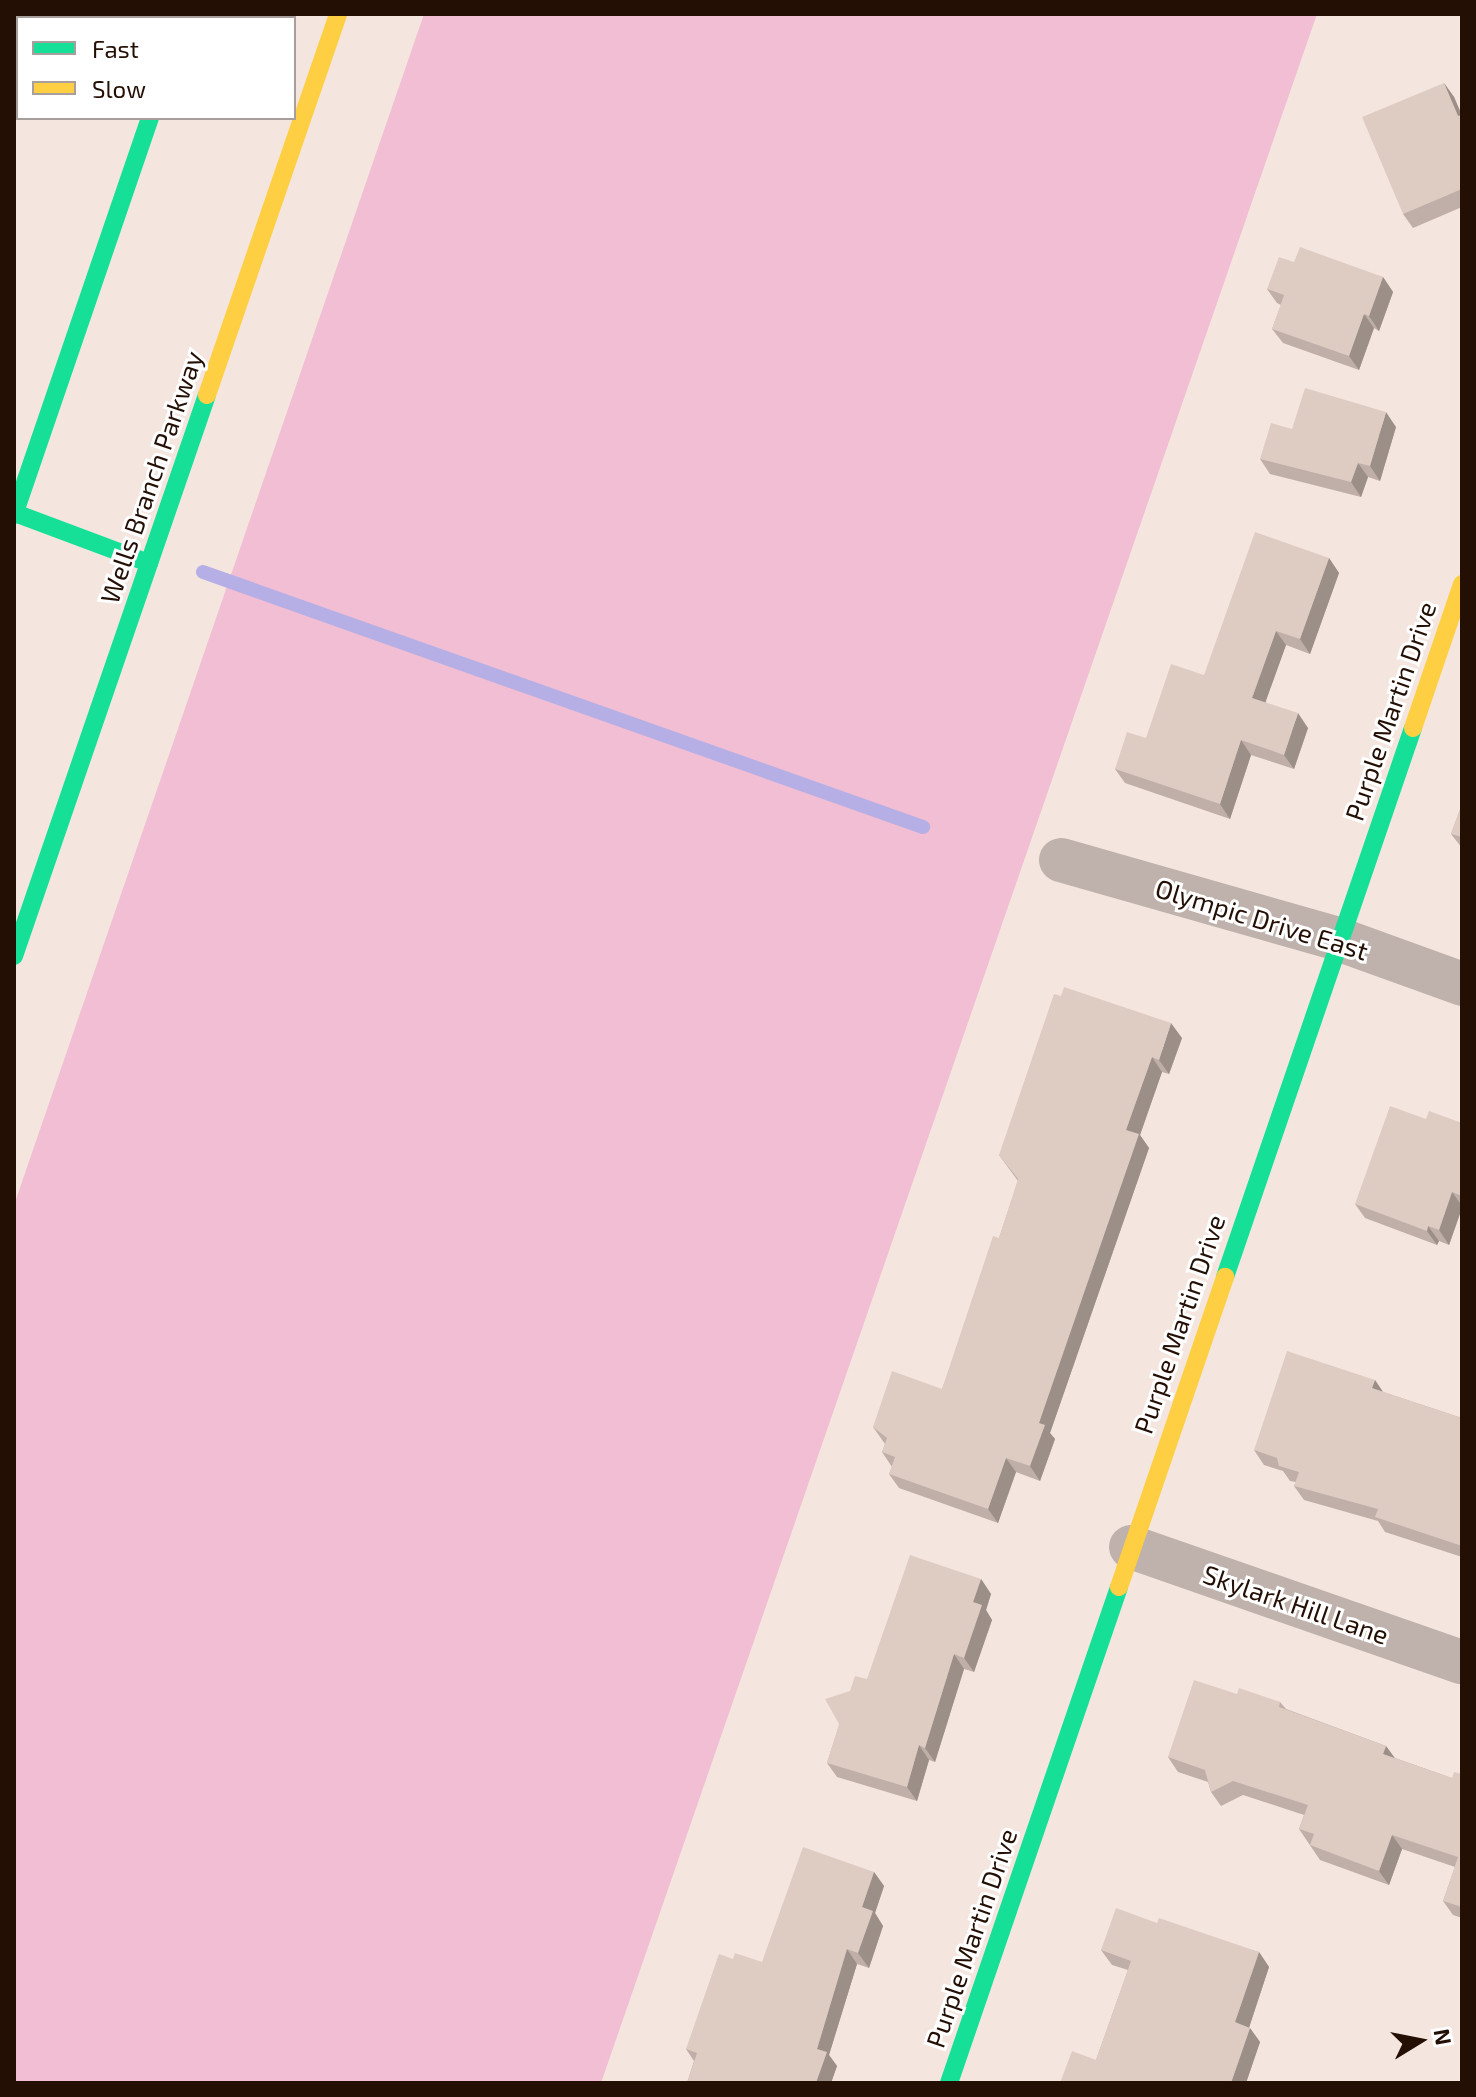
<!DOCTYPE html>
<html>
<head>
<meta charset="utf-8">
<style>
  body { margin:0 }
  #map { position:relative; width:1476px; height:2097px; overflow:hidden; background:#f4e6df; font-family:"Exo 2",sans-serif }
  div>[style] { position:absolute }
  .built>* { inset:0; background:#f8dbcd }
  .green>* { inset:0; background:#f1bed4 }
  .stream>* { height:14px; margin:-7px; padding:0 7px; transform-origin:7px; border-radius:7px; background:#b6afe5 }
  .street>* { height:44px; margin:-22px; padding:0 22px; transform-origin:22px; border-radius:22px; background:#bfb2ac }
  .fast>* { height:18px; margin:-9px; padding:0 9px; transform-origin:9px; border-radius:9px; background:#16e098 }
  .slow>* { height:18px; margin:-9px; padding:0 9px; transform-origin:9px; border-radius:9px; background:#ffcf43 }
  .wall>* { inset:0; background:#bfafa8 }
  .shaded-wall>* { inset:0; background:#9b8f88 }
  .building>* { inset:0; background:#deccc3 }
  span { translate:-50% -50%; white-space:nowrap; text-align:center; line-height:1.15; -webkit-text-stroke:6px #fff; paint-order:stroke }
  .street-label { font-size:26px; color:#240f05 }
  .frame { position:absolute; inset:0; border:16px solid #240f05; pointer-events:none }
  .legend { position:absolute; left:16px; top:16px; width:280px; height:104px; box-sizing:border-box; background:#fff; border:2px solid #a79f9b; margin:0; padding:10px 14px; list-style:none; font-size:24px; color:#240f05 }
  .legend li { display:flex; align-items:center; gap:16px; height:40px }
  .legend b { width:40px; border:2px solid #a79f9b }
  .north { position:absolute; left:1380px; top:2001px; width:80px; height:80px; -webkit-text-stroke:6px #fff; paint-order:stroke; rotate:80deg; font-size:22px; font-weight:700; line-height:32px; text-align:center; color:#240f05 }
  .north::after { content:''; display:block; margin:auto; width:28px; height:36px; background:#240f05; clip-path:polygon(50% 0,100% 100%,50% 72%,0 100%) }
</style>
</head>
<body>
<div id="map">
  <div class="built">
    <div style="clip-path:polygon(14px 14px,47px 14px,45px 18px,18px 18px,18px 96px,14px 107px)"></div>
  </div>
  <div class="green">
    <div style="clip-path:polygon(424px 14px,1317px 14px,601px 2083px,14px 2083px,14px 1205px)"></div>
  </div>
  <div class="stream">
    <div style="left:203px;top:572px;width:764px;rotate:19.5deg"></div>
  </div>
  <div class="street">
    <div style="left:1061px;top:860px;width:288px;rotate:15.9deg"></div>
    <div style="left:1338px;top:939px;width:132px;rotate:19.9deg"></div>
    <div style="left:1131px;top:1547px;width:350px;rotate:19.2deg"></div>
  </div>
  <div class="fast">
    <div style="left:184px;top:18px;width:4px;rotate:-76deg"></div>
    <div style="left:15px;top:513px;width:143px;rotate:20.5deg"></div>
    <div style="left:14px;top:515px;width:420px;rotate:-71.1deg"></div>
    <div style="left:14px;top:956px;width:593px;rotate:-71.02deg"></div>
    <div style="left:1225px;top:1277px;width:580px;rotate:-71.1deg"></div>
    <div style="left:949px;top:2083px;width:524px;rotate:-71.08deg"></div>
  </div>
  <div class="slow">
    <div style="left:207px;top:395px;width:403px;rotate:-71deg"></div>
    <div style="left:1413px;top:728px;width:152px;rotate:-71.2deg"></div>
    <div style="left:1119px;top:1587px;width:328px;rotate:-71.1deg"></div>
  </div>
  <div class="wall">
    <div style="clip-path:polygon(1444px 83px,1454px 97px,1462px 115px,1462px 207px,1413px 228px,1403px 214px)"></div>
    <div style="clip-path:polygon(1294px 262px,1383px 277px,1393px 292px,1379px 331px,1374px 328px,1359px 370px,1283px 343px,1272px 329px,1281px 305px,1277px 303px,1267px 289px)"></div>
    <div style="clip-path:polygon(1396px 427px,1380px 481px,1368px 477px,1361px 497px,1270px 474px,1260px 459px,1292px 429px)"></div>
    <div style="clip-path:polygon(1329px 558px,1339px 573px,1310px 654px,1286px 645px,1265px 702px,1308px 728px,1294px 769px,1251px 755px,1230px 819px,1125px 783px,1115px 769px,1146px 738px,1204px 675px)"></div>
    <div style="clip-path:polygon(1462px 804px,1462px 848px,1451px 834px)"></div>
    <div style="clip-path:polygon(1182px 1038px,1169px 1074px,1162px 1072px,1140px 1135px,1149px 1148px,1050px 1433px,1055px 1439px,1040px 1481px,1016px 1472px,998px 1523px,899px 1488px,889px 1474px,892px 1467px,882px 1452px,885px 1444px,873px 1427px,942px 1389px,999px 1238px,1018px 1181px,999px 1155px)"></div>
    <div style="clip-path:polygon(1426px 1119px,1462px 1123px,1462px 1208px,1449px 1245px,1439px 1241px,1437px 1245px,1365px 1218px,1355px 1204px)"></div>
    <div style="clip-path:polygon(1375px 1380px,1383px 1392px,1462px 1418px,1462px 1557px,1385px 1532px,1378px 1521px,1304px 1500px,1294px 1486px,1296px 1482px,1290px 1481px,1283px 1471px,1264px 1465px,1254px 1450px)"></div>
    <div style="clip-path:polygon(981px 1579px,991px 1594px,986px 1610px,992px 1620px,974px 1672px,964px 1669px,935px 1762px,929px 1760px,917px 1801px,837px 1777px,827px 1763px,850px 1691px,867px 1679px)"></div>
    <div style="clip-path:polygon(1237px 1694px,1280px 1702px,1286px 1709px,1386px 1746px,1395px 1758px,1452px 1778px,1462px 1774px,1462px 1918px,1453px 1915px,1443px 1901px,1455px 1867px,1402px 1849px,1389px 1885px,1320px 1860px,1299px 1829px,1304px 1815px,1243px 1795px,1221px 1806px,1211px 1792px,1208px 1782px,1178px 1772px,1168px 1757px)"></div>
    <div style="clip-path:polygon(874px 1872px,884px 1886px,875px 1913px,883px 1926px,869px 1968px,857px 1964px,829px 2055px,837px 2066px,831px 2083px,687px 2083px,694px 2061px,686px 2049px,733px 1959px,762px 1962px)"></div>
    <div style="clip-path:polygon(1157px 1923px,1259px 1952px,1269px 1967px,1249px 2027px,1260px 2042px,1246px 2083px,1060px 2083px,1096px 2060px,1128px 1970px,1112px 1965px,1101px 1950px)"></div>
  </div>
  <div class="shaded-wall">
    <div style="clip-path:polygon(1444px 83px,1454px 97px,1462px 116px,1458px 116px)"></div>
    <div style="clip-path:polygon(1383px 277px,1393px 292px,1379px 331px,1369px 316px)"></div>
    <div style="clip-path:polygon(1364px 314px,1374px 328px,1359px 370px,1349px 356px)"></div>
    <div style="clip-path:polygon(1386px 412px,1396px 427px,1380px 481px,1370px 466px)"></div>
    <div style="clip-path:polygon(1358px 463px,1368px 477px,1361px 497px,1351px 482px)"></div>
    <div style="clip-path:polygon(1329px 558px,1339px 573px,1310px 654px,1300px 639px)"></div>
    <div style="clip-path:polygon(1276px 631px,1286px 645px,1262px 712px,1252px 698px)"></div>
    <div style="clip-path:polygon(1298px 713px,1308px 728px,1294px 769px,1284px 755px)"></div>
    <div style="clip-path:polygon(1241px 740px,1251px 755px,1230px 819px,1220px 804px)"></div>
    <div style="clip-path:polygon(1171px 1023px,1182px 1038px,1169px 1074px,1159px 1060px)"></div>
    <div style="clip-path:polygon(1152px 1057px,1162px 1072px,1140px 1135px,1149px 1148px,1050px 1433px,1055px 1439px,1040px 1481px,1030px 1466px,1039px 1423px,1126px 1130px)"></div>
    <div style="clip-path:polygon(1452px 1192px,1462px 1206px,1462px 1208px,1449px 1245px,1439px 1230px)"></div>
    <div style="clip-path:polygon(1428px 1226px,1439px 1241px,1437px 1245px,1427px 1231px)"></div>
    <div style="clip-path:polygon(1375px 1380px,1385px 1395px,1372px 1388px)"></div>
    <div style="clip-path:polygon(1006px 1458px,1016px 1472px,998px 1523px,988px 1509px)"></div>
    <div style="clip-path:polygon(981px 1579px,991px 1594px,986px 1610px,992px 1620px,974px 1672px,964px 1658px,973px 1602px)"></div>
    <div style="clip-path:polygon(954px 1654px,964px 1669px,935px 1762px,925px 1748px)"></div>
    <div style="clip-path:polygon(919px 1745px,929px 1760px,917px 1801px,907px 1787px)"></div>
    <div style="clip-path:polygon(1386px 1746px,1396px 1760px,1383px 1754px)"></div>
    <div style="clip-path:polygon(1392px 1835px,1402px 1849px,1389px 1885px,1379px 1871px)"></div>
    <div style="clip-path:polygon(874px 1872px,884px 1886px,875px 1913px,883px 1926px,869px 1968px,858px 1953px,862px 1907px)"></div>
    <div style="clip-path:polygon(847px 1949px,857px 1964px,829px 2055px,837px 2066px,831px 2083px,816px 2083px,817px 2049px)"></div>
    <div style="clip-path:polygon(1259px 1952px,1269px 1967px,1246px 2037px,1235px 2022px)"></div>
    <div style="clip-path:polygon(1250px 2028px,1260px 2042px,1246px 2083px,1231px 2083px)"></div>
  </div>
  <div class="building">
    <div style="clip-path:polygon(1444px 83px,1458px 116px,1462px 115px,1462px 189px,1403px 214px,1362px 117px)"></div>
    <div style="clip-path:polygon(1300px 247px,1383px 277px,1369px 316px,1364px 314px,1349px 356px,1272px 329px,1284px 295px,1267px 289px,1279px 257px,1294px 262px)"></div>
    <div style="clip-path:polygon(1305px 388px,1386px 412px,1370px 466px,1358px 463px,1351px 482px,1260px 459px,1271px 423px,1292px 429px)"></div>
    <div style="clip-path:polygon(1255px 532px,1329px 558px,1300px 639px,1276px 631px,1252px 698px,1298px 713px,1284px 755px,1241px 740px,1220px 804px,1115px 769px,1127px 732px,1146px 738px,1171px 664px,1204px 675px)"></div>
    <div style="clip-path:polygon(1462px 804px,1462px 837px,1451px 834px)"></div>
    <div style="clip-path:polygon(1064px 987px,1171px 1023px,1159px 1060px,1152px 1057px,1126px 1130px,1139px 1134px,1039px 1423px,1045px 1425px,1030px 1466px,1006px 1458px,988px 1509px,889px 1474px,895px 1457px,882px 1452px,887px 1438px,873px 1427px,892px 1371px,942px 1389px,993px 1236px,999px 1238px,1018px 1179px,999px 1155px,1054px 994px,1061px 996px)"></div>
    <div style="clip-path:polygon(1390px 1106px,1426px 1119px,1429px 1111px,1462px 1123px,1462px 1196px,1452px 1192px,1439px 1230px,1428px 1226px,1427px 1231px,1355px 1204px)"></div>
    <div style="clip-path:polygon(1287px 1351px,1375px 1380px,1372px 1388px,1462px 1418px,1462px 1546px,1375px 1517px,1378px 1509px,1294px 1486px,1299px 1472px,1279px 1466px,1277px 1458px,1254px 1450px)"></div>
    <div style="clip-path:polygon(910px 1555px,981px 1579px,973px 1602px,982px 1605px,964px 1658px,954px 1654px,925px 1748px,919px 1745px,907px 1787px,827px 1763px,839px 1724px,825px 1699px,850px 1691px,855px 1676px,867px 1679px)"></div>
    <div style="clip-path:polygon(1194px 1680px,1237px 1694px,1239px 1688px,1280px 1702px,1279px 1707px,1386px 1746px,1383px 1754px,1452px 1778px,1454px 1772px,1462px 1774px,1462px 1907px,1443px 1901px,1458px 1857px,1392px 1835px,1379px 1871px,1310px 1845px,1314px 1834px,1299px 1829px,1308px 1805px,1233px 1781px,1211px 1792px,1205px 1770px,1168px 1757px)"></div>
    <div style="clip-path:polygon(803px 1847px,874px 1872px,862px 1907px,873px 1911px,858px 1953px,847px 1949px,817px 2049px,827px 2052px,816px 2083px,687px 2083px,697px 2053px,686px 2049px,719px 1954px,733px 1959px,735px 1953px,762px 1962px)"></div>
    <div style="clip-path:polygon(1116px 1908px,1157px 1923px,1159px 1918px,1259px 1952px,1235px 2022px,1250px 2028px,1231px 2083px,1060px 2083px,1072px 2051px,1096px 2060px,1131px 1961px,1101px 1950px)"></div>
  </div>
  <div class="street-label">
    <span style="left:151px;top:477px;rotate:-71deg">Wells Branch Parkway</span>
    <span style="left:1390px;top:711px;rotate:-71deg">Purple Martin Drive</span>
    <span style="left:1262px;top:919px;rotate:17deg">Olympic Drive East</span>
    <span style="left:1179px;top:1324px;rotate:-71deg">Purple Martin Drive</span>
    <span style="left:1296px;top:1604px;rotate:19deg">Skylark Hill Lane</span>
    <span style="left:971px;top:1938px;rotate:-71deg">Purple Martin Drive</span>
  </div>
  <div class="frame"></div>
  <ul class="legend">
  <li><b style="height:10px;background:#16e098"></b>Fast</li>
  <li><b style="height:10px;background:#ffcf43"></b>Slow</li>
  </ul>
  <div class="north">N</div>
</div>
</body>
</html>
